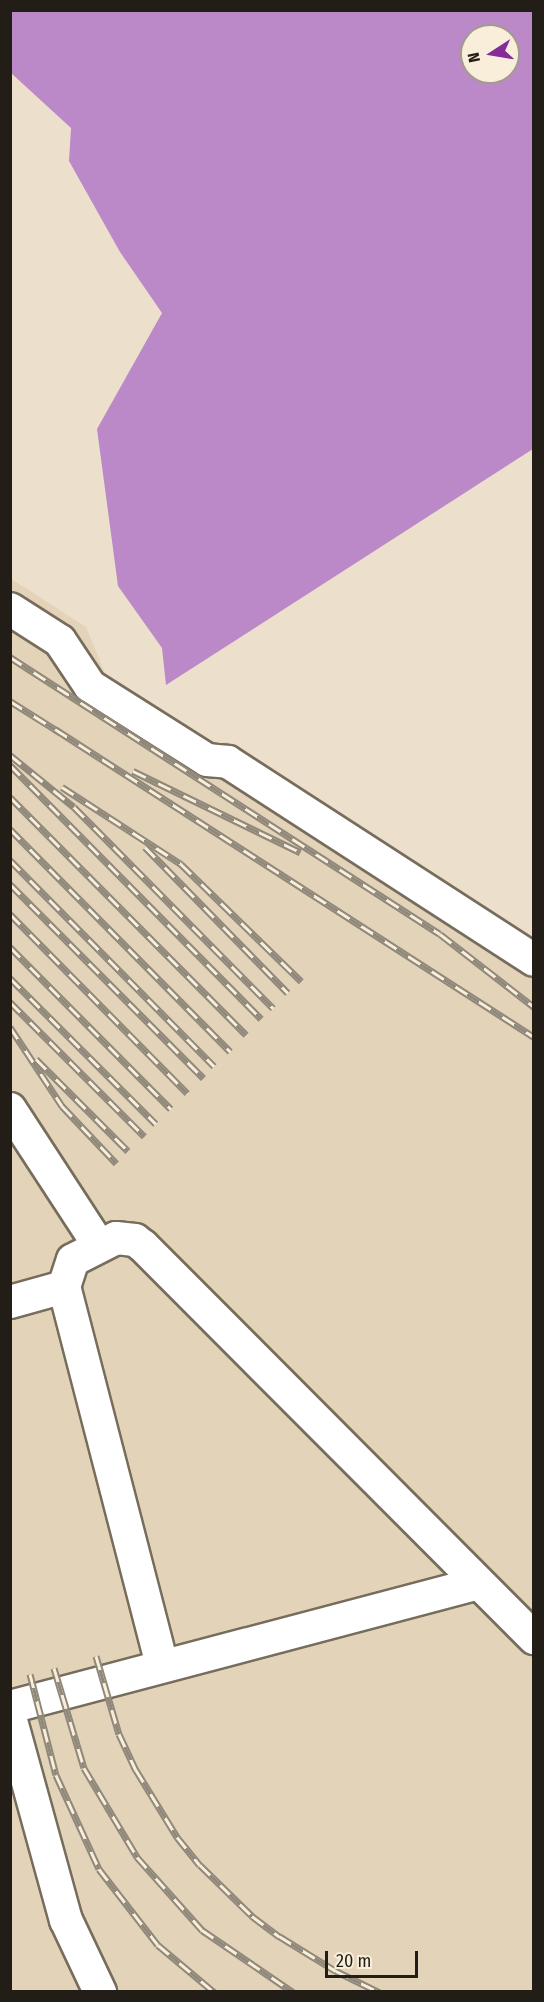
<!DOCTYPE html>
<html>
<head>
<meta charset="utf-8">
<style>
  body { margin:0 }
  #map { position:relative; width:544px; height:2002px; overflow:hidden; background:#ece0cd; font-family:"Fira Sans Condensed",sans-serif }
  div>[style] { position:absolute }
  .built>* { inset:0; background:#e2d3b9 }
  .water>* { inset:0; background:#bb88c8 }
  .roads { filter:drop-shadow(2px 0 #776d5c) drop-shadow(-2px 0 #776d5c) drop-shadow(0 2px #776d5c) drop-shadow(0 -2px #776d5c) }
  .minor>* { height:32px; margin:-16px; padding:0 16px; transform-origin:16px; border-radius:16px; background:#fff }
  .rail>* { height:7px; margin-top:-3.5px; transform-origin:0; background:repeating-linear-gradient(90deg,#f9eeda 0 14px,#90887a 0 28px); box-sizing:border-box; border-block:2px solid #90887a }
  span { translate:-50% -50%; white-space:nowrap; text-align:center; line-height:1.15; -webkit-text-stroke:4.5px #f9eeda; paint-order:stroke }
  .frame { position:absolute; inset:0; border:12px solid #221e17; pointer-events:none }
  .north { position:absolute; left:460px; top:24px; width:60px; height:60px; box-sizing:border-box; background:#f9eeda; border:2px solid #a39b8c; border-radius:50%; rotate:258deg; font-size:16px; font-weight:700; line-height:24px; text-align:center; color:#221e17 }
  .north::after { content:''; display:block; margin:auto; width:21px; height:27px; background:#842c98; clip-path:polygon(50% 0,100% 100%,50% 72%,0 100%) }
  .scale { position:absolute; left:325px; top:1951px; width:93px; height:27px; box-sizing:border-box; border:3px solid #221e17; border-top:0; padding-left:8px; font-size:18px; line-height:21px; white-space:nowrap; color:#221e17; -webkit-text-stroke:4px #f9eeda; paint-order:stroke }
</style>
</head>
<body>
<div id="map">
  <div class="built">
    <div style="clip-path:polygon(10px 578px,86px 627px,107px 678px,208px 744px,228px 742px,533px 939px,533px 1991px,11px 1991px)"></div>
  </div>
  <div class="water">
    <div style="clip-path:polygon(evenodd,10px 11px,533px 11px,533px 449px,166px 685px,162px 648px,118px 586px,97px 429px,162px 313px,120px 252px,69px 161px,71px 128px,11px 73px,10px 11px,472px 36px,508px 36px,508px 72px,472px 72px,472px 36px)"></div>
  </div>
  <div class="roads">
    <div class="minor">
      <div style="left:10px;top:609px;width:59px;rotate:32.6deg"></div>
      <div style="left:60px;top:641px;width:54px;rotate:56.3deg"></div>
      <div style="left:90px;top:686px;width:138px;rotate:32.3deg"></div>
      <div style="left:207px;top:760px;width:21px;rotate:5deg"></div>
      <div style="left:228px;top:762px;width:364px;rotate:32.9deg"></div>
      <div style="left:10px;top:1109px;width:161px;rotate:56.9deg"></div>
      <div style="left:10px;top:1302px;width:56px;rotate:-15.5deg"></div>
      <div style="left:162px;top:1665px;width:390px;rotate:-104.5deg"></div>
      <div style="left:64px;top:1287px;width:28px;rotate:-72deg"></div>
      <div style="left:73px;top:1260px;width:48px;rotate:-27.1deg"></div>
      <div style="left:116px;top:1238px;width:19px;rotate:6deg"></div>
      <div style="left:135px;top:1240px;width:10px;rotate:37deg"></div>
      <div style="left:143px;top:1246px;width:554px;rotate:45.07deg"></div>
      <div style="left:10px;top:1707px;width:484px;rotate:-14.8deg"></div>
      <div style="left:10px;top:1717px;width:211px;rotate:74.6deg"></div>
      <div style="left:66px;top:1920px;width:80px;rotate:64.7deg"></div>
    </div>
  </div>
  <div class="rail">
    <div style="left:10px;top:657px;width:511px;rotate:32.79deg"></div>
    <div style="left:440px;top:934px;width:119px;rotate:37.8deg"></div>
    <div style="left:10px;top:701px;width:60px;rotate:32.1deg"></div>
    <div style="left:55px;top:729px;width:569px;rotate:32.74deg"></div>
    <div style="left:10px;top:755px;width:82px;rotate:39.1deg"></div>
    <div style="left:74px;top:807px;width:283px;rotate:45.3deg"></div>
    <div style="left:10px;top:765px;width:357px;rotate:45.3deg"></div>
    <div style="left:133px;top:771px;width:186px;rotate:25.9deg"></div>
    <div style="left:62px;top:787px;width:142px;rotate:32.9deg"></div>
    <div style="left:181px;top:864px;width:168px;rotate:44.3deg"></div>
    <div style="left:10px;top:797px;width:335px;rotate:45.2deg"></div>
    <div style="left:10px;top:829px;width:313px;rotate:45.3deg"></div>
    <div style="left:145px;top:847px;width:204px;rotate:45.6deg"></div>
    <div style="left:10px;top:860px;width:290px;rotate:45.3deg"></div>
    <div style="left:10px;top:884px;width:274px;rotate:45.1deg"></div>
    <div style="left:10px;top:914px;width:252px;rotate:45.3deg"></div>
    <div style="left:10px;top:947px;width:228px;rotate:45.2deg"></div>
    <div style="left:10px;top:978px;width:206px;rotate:45deg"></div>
    <div style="left:10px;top:1002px;width:190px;rotate:45deg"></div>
    <div style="left:10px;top:1027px;width:95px;rotate:56.6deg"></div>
    <div style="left:62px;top:1106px;width:79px;rotate:46.5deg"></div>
    <div style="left:36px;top:1059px;width:130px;rotate:45deg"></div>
    <div style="left:96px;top:1656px;width:81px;rotate:73.6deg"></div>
    <div style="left:119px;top:1734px;width:40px;rotate:65deg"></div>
    <div style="left:136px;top:1770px;width:79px;rotate:58.5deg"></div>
    <div style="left:177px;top:1837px;width:36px;rotate:51deg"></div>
    <div style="left:200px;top:1865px;width:73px;rotate:44.4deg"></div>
    <div style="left:252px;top:1916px;width:34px;rotate:37deg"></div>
    <div style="left:279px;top:1936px;width:67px;rotate:31.6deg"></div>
    <div style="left:336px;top:1971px;width:48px;rotate:26deg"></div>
    <div style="left:54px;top:1668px;width:104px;rotate:73.3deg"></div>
    <div style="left:84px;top:1768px;width:104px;rotate:59.2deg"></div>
    <div style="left:137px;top:1857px;width:98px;rotate:48.3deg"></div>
    <div style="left:202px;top:1930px;width:110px;rotate:34.3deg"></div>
    <div style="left:30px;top:1674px;width:104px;rotate:75.6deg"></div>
    <div style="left:56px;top:1775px;width:103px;rotate:65.4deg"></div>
    <div style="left:99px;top:1869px;width:96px;rotate:52.2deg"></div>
    <div style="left:158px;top:1945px;width:73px;rotate:40deg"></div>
  </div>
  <div class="frame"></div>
  <div class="north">N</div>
  <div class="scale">20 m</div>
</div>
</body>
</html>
